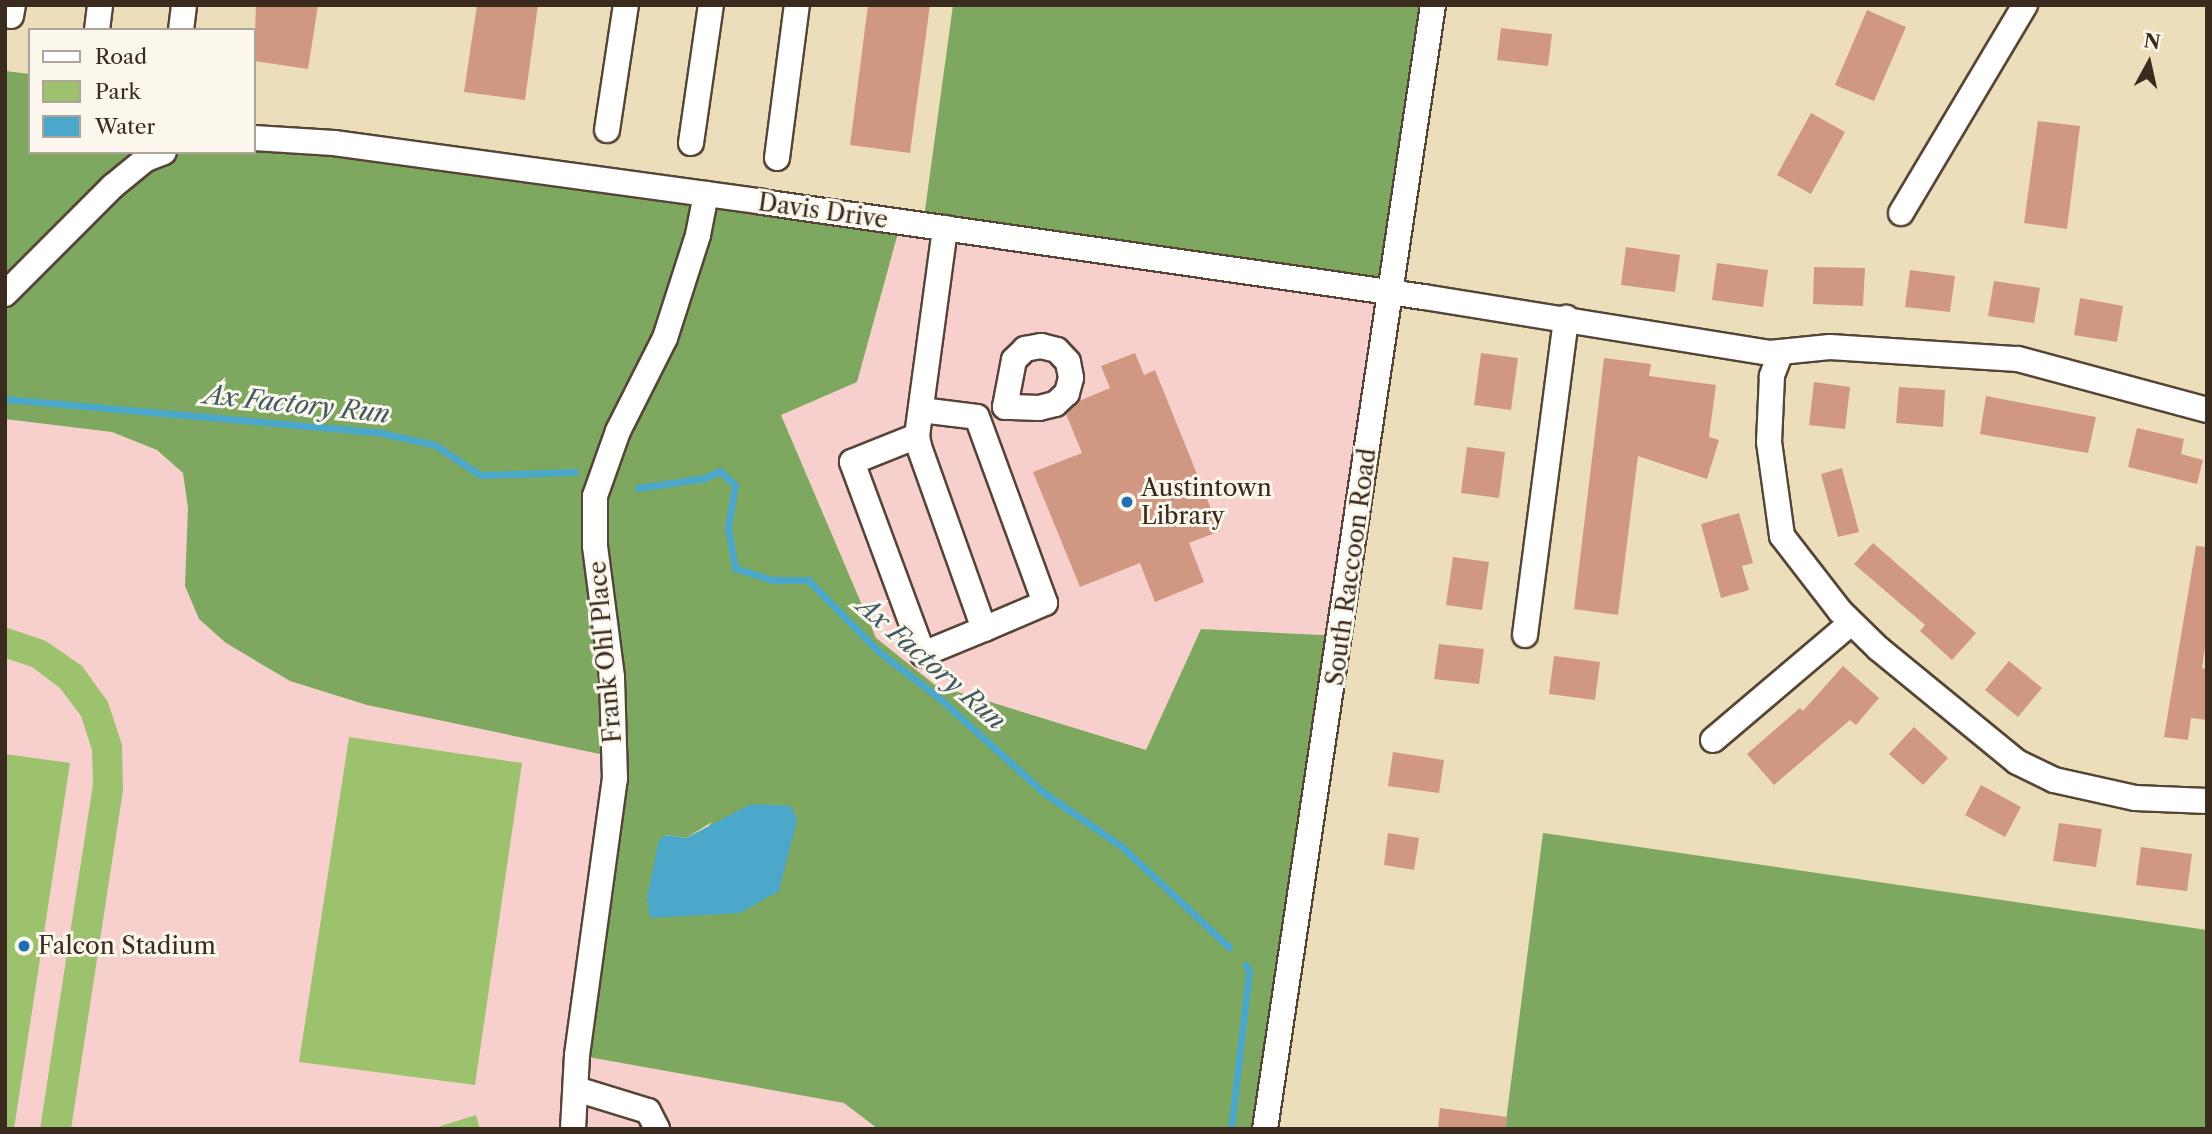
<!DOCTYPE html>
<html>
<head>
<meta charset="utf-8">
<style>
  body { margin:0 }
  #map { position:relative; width:2212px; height:1134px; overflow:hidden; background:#eddebb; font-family:"Libre Caslon Text",serif }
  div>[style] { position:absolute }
  .built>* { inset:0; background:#f7d0cd }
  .green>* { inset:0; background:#9dc26d }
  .forest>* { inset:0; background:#7ea860 }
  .water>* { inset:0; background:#4ca8ca }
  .stream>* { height:7px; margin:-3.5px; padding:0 3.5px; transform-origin:3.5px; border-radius:3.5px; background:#4ca8ca }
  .building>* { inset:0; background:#d19881 }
  .roads { filter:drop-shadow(2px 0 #564536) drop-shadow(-2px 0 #564536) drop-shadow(0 2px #564536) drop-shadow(0 -2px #564536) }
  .minor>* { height:24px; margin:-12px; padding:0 12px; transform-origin:12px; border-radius:12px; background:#fff }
  .dots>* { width:19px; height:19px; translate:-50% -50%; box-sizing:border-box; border:4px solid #fbf7ec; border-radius:50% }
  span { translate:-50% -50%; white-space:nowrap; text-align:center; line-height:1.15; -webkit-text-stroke:6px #fbf7ec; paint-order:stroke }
  .street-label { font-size:24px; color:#3b2a1e }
  .poi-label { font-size:24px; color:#3b2a1e }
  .left { translate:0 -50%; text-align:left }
  .water-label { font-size:26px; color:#425c63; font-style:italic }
  .frame { position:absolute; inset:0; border:7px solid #3b2a1e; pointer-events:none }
  .legend { position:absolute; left:28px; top:28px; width:228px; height:126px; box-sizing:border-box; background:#fbf7ec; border:2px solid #aea59a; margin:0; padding:9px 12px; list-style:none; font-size:21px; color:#3b2a1e }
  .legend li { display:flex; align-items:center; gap:14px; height:35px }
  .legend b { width:35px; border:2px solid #aea59a }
  .north { position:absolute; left:2114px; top:28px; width:70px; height:70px; -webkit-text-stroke:5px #fbf7ec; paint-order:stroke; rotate:8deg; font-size:19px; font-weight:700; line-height:28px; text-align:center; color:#3b2a1e }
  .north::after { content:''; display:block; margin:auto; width:24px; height:32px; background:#3b2a1e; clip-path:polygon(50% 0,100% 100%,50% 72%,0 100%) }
</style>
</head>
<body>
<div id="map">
  <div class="built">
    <div style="clip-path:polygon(901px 222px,1391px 293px,1342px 636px,1201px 629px,1146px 750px,935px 685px,876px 638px,781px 415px,857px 382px)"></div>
    <div style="clip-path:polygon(5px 419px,112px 432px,157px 450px,183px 473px,188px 508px,185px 586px,226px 643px,290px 681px,367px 705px,614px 756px,577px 1055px,844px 1103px,878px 1129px,5px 1129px)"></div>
  </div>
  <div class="green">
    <div style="clip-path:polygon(5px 627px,46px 641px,82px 666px,108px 702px,122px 745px,123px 790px,71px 1129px,40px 1129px,93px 784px,92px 750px,81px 716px,60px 688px,32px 667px,5px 658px)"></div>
    <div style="clip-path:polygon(349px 737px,522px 763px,475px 1085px,299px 1062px)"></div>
    <div style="clip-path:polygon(5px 754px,70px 763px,14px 1129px,5px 1129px)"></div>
    <div style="clip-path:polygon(476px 1115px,480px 1129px,431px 1129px)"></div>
  </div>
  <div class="forest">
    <div style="clip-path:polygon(953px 5px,1424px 5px,1391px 293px,923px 225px)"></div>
    <div style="clip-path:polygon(evenodd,5px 71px,30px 74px,30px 152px,254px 152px,254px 138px,901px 222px,857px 382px,781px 415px,876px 638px,935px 685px,1146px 750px,1201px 629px,1342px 636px,1265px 1129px,878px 1129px,844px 1103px,577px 1055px,614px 757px,367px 705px,290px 681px,226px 643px,199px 619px,185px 586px,188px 508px,183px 473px,157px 450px,112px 432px,5px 419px,5px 71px,712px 822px,647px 898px,665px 835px,686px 838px,712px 822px)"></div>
    <div style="clip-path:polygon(1543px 833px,2207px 930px,2207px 1129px,1505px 1129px)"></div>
  </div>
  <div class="water">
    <div style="clip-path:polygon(751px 804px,791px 806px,797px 820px,779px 891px,740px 913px,650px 918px,647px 898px,659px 840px,665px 835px,686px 838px)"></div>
  </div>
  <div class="stream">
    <div style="left:5px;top:399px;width:373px;rotate:5.1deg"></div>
    <div style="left:377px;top:432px;width:59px;rotate:12.6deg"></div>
    <div style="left:435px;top:445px;width:54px;rotate:33.7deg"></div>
    <div style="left:480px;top:475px;width:95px;rotate:-1.8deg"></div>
    <div style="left:638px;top:488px;width:68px;rotate:-8.5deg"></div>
    <div style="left:705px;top:478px;width:17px;rotate:-25deg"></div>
    <div style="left:720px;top:471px;width:21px;rotate:43deg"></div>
    <div style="left:735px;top:485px;width:44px;rotate:99.2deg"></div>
    <div style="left:728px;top:528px;width:41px;rotate:80.1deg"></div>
    <div style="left:735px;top:568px;width:38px;rotate:18deg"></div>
    <div style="left:771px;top:580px;width:37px"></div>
    <div style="left:808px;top:580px;width:100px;rotate:45.4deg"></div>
    <div style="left:878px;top:651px;width:77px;rotate:37.6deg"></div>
    <div style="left:939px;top:698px;width:140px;rotate:42.1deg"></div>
    <div style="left:1043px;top:792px;width:95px;rotate:34.7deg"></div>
    <div style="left:1121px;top:846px;width:148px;rotate:43.1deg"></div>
    <div style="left:1231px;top:1129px;width:159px;rotate:-83.5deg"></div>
    <div style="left:1249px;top:971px;width:7px;rotate:-117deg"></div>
  </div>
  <div class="building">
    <div style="clip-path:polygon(256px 5px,318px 5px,308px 69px,254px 61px)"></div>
    <div style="clip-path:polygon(477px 5px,538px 5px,525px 100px,464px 92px)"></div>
    <div style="clip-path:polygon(868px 5px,930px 5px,910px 153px,850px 145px)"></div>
    <div style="clip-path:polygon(1867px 10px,1906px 27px,1874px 101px,1835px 85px)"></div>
    <div style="clip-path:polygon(1501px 28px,1552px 34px,1548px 66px,1497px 60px)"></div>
    <div style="clip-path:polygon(1811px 113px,1845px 132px,1811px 194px,1777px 175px)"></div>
    <div style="clip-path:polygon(2038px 121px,2080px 126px,2067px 229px,2024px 223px)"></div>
    <div style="clip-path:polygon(1626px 247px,1680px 255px,1675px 292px,1621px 285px)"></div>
    <div style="clip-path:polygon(1717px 263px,1768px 270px,1763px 307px,1712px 300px)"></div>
    <div style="clip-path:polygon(1814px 267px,1865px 268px,1863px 306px,1813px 304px)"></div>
    <div style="clip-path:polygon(1910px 270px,1955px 276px,1950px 312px,1905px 307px)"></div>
    <div style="clip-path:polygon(1994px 281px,2040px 288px,2034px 323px,1988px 316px)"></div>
    <div style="clip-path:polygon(2080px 298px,2123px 306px,2117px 342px,2074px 335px)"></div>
    <div style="clip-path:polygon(1135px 353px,1144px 375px,1155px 370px,1220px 531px,1189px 543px,1204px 582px,1155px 602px,1140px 563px,1080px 587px,1033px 472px,1082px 453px,1066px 414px,1079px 401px,1110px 388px,1101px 366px)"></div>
    <div style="clip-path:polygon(1481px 353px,1518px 358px,1511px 410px,1474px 405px)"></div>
    <div style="clip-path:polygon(1604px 358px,1651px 364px,1649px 376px,1716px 385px,1709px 437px,1719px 440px,1707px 479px,1638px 456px,1618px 615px,1574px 609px)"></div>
    <div style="clip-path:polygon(1814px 382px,1850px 387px,1845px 429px,1809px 425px)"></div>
    <div style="clip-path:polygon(1899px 387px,1945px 390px,1943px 427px,1896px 423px)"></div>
    <div style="clip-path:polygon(1986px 396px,2096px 417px,2088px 453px,1980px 434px)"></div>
    <div style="clip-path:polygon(2137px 428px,2184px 439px,2181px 454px,2203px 460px,2197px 484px,2128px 467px)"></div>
    <div style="clip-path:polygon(1467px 447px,1505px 452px,1499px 498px,1461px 493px)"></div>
    <div style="clip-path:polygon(1842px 468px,1859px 532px,1838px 537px,1821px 474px)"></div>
    <div style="clip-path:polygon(1739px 513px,1753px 563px,1742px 566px,1749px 590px,1721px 598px,1701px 524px)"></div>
    <div style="clip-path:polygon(1873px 543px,1976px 633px,1952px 660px,1920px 631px,1925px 625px,1854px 564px)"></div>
    <div style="clip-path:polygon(2196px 546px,2207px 547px,2207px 636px,2202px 668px,2207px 669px,2207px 720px,2191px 718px,2188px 740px,2164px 737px)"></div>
    <div style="clip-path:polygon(1453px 557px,1489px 562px,1482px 610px,1446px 605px)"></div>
    <div style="clip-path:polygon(1439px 644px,1484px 649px,1479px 684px,1434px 679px)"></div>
    <div style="clip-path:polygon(1554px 656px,1600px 662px,1595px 700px,1549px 694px)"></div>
    <div style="clip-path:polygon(2009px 661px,2042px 688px,2018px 717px,1985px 690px)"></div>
    <div style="clip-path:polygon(1843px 666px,1879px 698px,1856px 725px,1850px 720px,1774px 785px,1747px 754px,1800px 708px,1803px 711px)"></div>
    <div style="clip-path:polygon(1914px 727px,1948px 758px,1923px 785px,1889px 754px)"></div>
    <div style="clip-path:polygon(1393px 752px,1444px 760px,1439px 793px,1388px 786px)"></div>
    <div style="clip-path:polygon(1981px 785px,2021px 807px,2005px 837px,1965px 815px)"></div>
    <div style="clip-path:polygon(2059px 823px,2102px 829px,2096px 867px,2053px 861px)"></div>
    <div style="clip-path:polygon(1388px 833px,1419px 838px,1414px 870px,1384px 865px)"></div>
    <div style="clip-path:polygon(2141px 847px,2192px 854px,2187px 891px,2136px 885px)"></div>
    <div style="clip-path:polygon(1440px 1108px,1507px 1117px,1506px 1129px,1438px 1129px)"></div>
  </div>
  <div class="roads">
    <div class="minor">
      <div style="left:11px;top:16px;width:11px;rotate:-80deg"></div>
      <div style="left:97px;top:30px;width:25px;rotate:-83deg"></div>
      <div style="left:181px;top:30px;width:25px;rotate:-83deg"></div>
      <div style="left:607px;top:130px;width:126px;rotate:-81.4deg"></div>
      <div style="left:254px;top:138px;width:80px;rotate:3.6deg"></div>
      <div style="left:334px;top:143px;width:432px;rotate:7.8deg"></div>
      <div style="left:762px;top:202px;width:669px;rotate:8.17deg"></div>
      <div style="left:1424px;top:297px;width:351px;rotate:9.2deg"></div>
      <div style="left:1770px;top:353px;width:60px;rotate:-5.7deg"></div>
      <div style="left:1830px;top:347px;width:188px;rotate:3.7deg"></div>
      <div style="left:2018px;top:359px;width:196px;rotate:15.1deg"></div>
      <div style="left:691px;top:143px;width:139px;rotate:-81.8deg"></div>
      <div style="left:777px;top:158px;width:154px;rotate:-82.6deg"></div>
      <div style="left:1901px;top:213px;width:242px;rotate:-59.2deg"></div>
      <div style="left:5px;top:294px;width:153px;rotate:-45deg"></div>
      <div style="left:113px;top:186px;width:43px;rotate:-39.3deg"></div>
      <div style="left:146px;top:159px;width:19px;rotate:-21deg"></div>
      <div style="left:1041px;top:346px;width:16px;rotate:14deg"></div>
      <div style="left:1057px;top:350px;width:16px;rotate:47deg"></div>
      <div style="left:1068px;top:362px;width:16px;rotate:79deg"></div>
      <div style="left:1071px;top:378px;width:16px;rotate:105deg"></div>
      <div style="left:1067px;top:393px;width:16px;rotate:137deg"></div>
      <div style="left:1055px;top:404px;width:16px;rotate:166deg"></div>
      <div style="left:1039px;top:408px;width:34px;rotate:-178deg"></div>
      <div style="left:1005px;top:407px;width:48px;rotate:-79.2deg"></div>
      <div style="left:1014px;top:360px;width:16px;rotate:-45deg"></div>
      <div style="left:1025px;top:349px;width:16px;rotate:-11deg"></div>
      <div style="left:1781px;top:352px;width:26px;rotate:111deg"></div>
      <div style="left:1772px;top:376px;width:66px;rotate:92.6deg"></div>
      <div style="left:1769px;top:442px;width:95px;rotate:82.1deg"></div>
      <div style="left:1782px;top:536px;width:95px;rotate:52.3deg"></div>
      <div style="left:1840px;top:611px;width:54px;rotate:44.3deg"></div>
      <div style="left:1879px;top:649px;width:178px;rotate:39.3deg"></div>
      <div style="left:2017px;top:762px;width:41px;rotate:25.9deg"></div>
      <div style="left:2054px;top:780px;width:83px;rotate:12.5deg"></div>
      <div style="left:2135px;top:798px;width:72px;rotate:2.4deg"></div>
      <div style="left:921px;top:410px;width:56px;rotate:7.1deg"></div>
      <div style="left:977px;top:417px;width:198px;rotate:69.9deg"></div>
      <div style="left:1045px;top:603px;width:66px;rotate:156.9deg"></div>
      <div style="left:984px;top:629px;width:194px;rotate:-109.6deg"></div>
      <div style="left:919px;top:446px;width:10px;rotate:-101deg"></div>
      <div style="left:917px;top:436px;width:210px;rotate:-82.3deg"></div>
      <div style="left:917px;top:436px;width:70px;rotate:158.2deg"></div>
      <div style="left:852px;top:462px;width:205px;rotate:69.7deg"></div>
      <div style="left:923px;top:654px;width:66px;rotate:-22.3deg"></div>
      <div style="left:1525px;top:635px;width:320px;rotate:-82.6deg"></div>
      <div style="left:1713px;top:740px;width:181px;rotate:-40.3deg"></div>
      <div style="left:576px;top:1089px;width:75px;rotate:17deg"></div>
      <div style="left:648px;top:1111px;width:20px;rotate:63deg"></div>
      <div style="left:573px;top:1129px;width:74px;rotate:-86.9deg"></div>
      <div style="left:577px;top:1055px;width:279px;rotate:-82.2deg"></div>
      <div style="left:615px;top:779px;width:102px;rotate:-91.7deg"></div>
      <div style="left:612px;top:677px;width:132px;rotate:-97.4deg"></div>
      <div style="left:595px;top:546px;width:50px;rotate:-90deg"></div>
      <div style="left:595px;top:496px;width:69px;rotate:-70.5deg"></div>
      <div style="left:618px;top:431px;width:104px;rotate:-63.2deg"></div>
      <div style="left:665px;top:338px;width:108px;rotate:-72.2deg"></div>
      <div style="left:698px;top:235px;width:42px;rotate:-79deg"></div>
      <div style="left:1265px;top:1129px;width:1136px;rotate:-81.5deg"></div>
    </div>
  </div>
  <div class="dots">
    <div style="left:1127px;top:502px;background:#1f6fb2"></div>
    <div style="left:24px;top:946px;background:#1f6fb2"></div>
  </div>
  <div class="street-label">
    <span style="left:823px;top:211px;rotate:8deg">Davis Drive</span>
    <span style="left:1351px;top:567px;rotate:-82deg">South Raccoon Road</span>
    <span style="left:605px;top:652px;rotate:-95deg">Frank Ohl Place</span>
  </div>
  <div class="poi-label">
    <span class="left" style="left:1141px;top:502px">Austintown<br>Library</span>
    <span class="left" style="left:38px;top:946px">Falcon Stadium</span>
  </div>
  <div class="water-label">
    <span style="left:297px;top:405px;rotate:6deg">Ax Factory Run</span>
    <span style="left:931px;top:664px;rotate:41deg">Ax Factory Run</span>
  </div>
  <div class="frame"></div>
  <ul class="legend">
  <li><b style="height:9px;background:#fff"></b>Road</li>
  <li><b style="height:19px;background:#9dc26d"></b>Park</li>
  <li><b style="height:19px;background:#4ca8ca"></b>Water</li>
  </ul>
  <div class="north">N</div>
</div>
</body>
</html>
